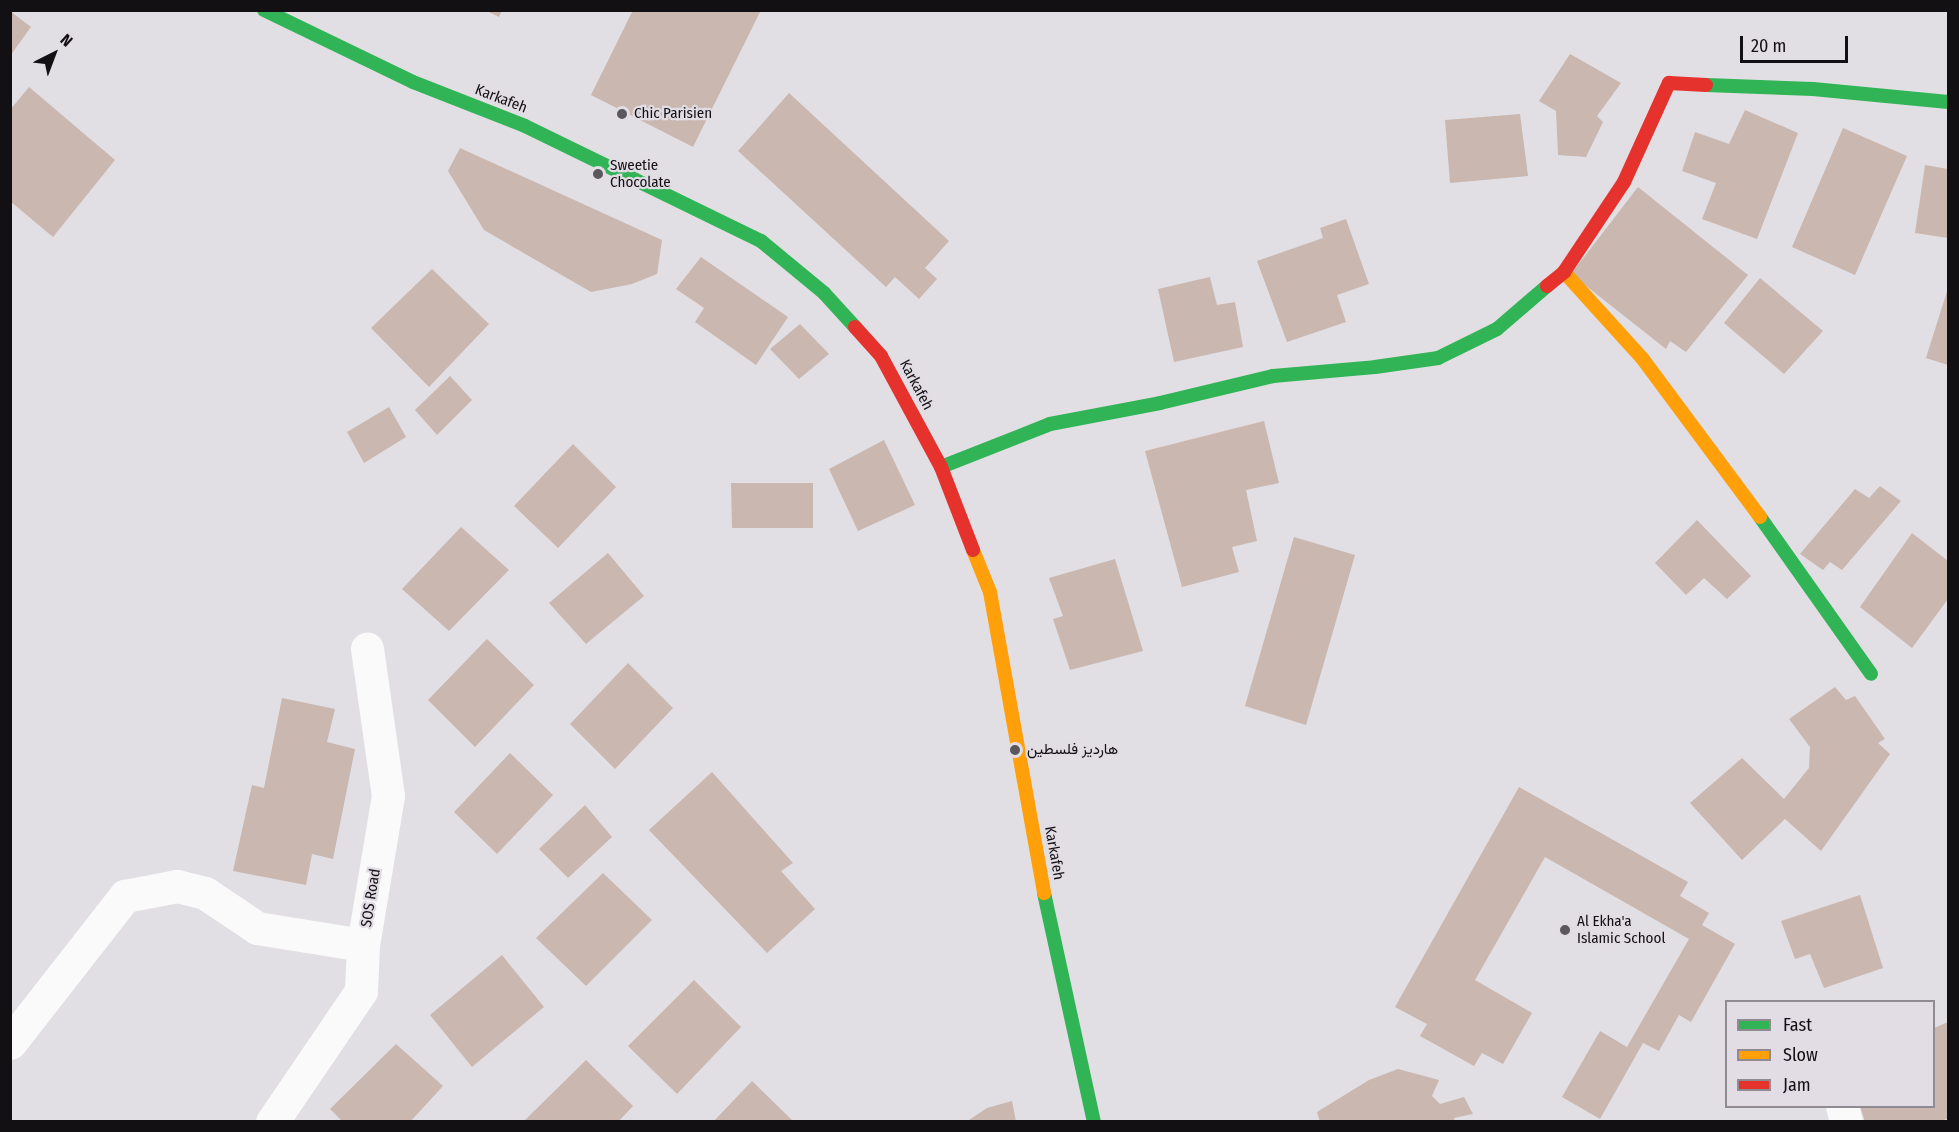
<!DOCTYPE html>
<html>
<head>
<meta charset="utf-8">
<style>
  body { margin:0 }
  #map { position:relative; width:1959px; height:1132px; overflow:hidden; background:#e1dfe3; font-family:"Fira Sans Condensed",Vazirmatn,sans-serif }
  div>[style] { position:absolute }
  .building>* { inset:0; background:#cab7b0 }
  .street>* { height:33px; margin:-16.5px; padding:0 16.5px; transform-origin:16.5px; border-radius:16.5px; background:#fafafb }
  .fast>* { height:14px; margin:-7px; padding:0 7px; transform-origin:7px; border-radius:7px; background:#30b455 }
  .slow>* { height:14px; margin:-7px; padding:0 7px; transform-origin:7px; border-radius:7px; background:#ff9f0a }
  .jam>* { height:14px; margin:-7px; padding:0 7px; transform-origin:7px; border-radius:7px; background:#e5322d }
  .dots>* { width:16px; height:16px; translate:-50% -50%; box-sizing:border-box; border:3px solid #e2dde5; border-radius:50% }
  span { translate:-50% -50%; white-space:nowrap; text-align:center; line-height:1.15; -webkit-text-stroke:4.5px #e2dde5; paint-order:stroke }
  .street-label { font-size:15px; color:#121013 }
  .poi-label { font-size:15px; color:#121013 }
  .left { translate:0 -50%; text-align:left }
  .frame { position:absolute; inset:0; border:12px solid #121013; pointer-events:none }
  .legend { position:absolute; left:1725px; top:1000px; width:210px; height:108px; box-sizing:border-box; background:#e2dde5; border:2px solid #8f8b91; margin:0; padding:8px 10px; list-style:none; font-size:18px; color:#121013 }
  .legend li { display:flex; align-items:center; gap:12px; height:30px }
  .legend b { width:30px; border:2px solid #8f8b91 }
  .north { position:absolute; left:24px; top:24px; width:60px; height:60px; -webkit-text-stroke:4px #e2dde5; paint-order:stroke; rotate:42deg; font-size:16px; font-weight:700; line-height:24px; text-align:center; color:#121013 }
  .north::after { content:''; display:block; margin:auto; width:21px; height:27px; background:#121013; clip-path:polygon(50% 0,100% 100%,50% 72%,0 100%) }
  .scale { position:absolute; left:1740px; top:36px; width:108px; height:27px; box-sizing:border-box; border:3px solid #121013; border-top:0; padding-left:8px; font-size:18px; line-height:21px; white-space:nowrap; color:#121013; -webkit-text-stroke:4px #e2dde5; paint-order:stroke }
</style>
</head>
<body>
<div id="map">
  <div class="building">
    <div style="clip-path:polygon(485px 10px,502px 10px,499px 17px)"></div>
    <div style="clip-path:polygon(633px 10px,761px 10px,693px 147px,591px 95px)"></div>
    <div style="clip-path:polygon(10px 11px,31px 27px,10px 56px)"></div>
    <div style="clip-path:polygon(1570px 54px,1621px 83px,1597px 116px,1603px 122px,1586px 157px,1558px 155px,1556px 111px,1539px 101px)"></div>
    <div style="clip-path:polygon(29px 87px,115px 160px,53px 237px,10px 201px,10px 110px)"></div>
    <div style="clip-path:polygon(789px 93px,949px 241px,925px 268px,937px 279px,919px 299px,895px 277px,886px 287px,738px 151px)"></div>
    <div style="clip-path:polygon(1745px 110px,1798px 133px,1757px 239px,1702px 219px,1716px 183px,1682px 171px,1695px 132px,1729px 144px)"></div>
    <div style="clip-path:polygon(1520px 114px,1528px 176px,1450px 183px,1445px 120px)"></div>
    <div style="clip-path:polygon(1843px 128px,1907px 156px,1855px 275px,1792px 247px)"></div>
    <div style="clip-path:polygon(460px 148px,662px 240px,657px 274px,632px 284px,591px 292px,484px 230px,448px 171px)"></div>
    <div style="clip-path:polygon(1925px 165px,1948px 169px,1948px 238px,1915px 233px)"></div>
    <div style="clip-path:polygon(1638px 187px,1748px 275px,1686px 352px,1670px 341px,1666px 349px,1571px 274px)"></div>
    <div style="clip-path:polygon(1346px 219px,1369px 284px,1337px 295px,1346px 322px,1287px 342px,1257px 261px,1323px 238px,1320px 228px)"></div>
    <div style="clip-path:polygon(701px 257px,788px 317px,756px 365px,695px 322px,704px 308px,676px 289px)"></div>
    <div style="clip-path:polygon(432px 269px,489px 324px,429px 387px,371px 328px)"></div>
    <div style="clip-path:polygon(1210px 277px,1217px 305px,1235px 302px,1243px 347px,1174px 362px,1158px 289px)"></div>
    <div style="clip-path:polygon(1760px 278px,1823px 331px,1784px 374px,1724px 323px)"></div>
    <div style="clip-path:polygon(1948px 288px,1948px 365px,1926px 358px)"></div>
    <div style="clip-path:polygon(800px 324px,829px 354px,799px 379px,770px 349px)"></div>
    <div style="clip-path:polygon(450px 376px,472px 400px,437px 435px,415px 410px)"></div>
    <div style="clip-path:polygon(389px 407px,406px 437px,364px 463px,347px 432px)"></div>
    <div style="clip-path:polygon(1264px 421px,1279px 483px,1246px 490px,1257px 541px,1232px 547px,1239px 572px,1182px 587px,1145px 451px)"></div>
    <div style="clip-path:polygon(884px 440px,915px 505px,858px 531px,829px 469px)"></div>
    <div style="clip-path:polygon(573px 444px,616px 487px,558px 548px,514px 506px)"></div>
    <div style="clip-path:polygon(731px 483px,813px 483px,813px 528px,732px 528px)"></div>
    <div style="clip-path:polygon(1880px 486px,1901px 501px,1842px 570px,1830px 562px,1823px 570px,1800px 554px,1855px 489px,1869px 498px)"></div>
    <div style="clip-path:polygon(1697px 520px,1751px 576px,1727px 599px,1704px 578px,1686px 595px,1655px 563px)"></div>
    <div style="clip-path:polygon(461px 527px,509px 570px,449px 631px,402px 589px)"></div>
    <div style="clip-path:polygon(1912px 533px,1948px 561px,1948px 599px,1912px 648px,1860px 607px)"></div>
    <div style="clip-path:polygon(1294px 537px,1355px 555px,1306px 725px,1245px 706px)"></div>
    <div style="clip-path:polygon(608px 553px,644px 596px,586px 644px,549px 603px)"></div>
    <div style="clip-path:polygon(1115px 559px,1143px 651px,1070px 670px,1053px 619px,1063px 616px,1049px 578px)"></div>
    <div style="clip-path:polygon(487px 639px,534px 685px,475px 747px,428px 700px)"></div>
    <div style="clip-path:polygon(628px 663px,673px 708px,615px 769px,570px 724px)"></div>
    <div style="clip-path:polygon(1835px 687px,1846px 700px,1855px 696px,1885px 739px,1878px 743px,1890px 754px,1821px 851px,1785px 819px,1742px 860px,1690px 803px,1742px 758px,1784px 799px,1809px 768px,1810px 747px,1789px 719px)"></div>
    <div style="clip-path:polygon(282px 698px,335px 709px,327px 742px,355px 749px,333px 859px,312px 854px,306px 885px,233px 871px,252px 785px,264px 788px)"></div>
    <div style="clip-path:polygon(510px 753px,553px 795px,497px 854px,454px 812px)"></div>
    <div style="clip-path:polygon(712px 772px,793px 863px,781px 871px,815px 909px,767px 953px,649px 830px)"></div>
    <div style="clip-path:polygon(1519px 787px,1688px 882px,1680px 896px,1709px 913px,1702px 925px,1735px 944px,1691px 1022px,1679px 1015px,1659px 1051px,1643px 1043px,1600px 1119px,1562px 1097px,1600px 1031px,1627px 1047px,1689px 939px,1545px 857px,1475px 980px,1532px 1013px,1503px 1064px,1482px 1053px,1474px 1066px,1420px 1036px,1427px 1024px,1395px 1007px)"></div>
    <div style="clip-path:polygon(585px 805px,612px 837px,568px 878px,539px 849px)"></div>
    <div style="clip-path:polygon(603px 873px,652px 920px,586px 986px,536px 938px)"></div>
    <div style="clip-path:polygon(1860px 895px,1883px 968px,1824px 988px,1810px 954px,1795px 959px,1781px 921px)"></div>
    <div style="clip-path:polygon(502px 955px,544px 1007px,472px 1067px,430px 1015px)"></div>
    <div style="clip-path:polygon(694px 980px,741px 1027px,677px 1094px,628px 1046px)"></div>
    <div style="clip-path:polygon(1948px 1022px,1948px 1118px,1940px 1122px,1865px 1122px,1860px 1106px,1934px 1106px,1934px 1028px)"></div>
    <div style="clip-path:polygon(396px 1044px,443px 1086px,410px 1122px,343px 1122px,330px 1109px)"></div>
    <div style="clip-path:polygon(586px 1060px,633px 1106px,618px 1122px,523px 1122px)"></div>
    <div style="clip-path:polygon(1398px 1069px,1439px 1080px,1432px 1096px,1440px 1104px,1464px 1097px,1473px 1114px,1454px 1118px,1455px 1122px,1320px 1122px,1317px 1112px,1369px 1080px)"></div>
    <div style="clip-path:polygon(752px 1081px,794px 1122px,713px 1122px)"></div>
    <div style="clip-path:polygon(1012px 1101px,1016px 1122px,966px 1122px,987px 1108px)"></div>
  </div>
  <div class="street">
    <div style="left:10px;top:1043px;width:187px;rotate:-52deg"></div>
    <div style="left:125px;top:896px;width:53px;rotate:-10.9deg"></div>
    <div style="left:177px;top:886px;width:29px;rotate:14deg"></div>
    <div style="left:205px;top:893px;width:63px;rotate:33.9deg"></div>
    <div style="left:257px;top:928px;width:107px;rotate:9.1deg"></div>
    <div style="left:1842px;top:1106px;width:16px;rotate:76deg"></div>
    <div style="left:272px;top:1122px;width:158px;rotate:-55.8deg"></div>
    <div style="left:361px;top:991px;width:46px;rotate:-87.5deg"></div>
    <div style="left:363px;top:945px;width:151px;rotate:-80.5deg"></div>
    <div style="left:388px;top:796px;width:149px;rotate:-98.1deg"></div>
  </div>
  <div class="fast">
    <div style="left:264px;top:10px;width:165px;rotate:25.8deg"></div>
    <div style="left:413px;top:82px;width:120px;rotate:21.4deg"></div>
    <div style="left:525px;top:126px;width:263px;rotate:26deg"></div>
    <div style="left:761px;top:241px;width:82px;rotate:39.5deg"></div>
    <div style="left:824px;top:293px;width:46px;rotate:47.6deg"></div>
    <div style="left:1706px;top:85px;width:107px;rotate:2.1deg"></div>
    <div style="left:1813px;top:89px;width:136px;rotate:5.5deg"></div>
    <div style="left:941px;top:467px;width:117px;rotate:-21.5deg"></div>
    <div style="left:1050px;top:424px;width:112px;rotate:-10.8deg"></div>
    <div style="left:1160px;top:403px;width:116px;rotate:-13.4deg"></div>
    <div style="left:1273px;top:376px;width:102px;rotate:-5deg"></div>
    <div style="left:1375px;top:367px;width:64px;rotate:-8.1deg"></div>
    <div style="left:1438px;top:358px;width:66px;rotate:-26.2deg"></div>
    <div style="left:1497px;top:329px;width:66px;rotate:-40.7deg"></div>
    <div style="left:1760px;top:517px;width:192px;rotate:54.7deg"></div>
    <div style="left:1044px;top:893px;width:234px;rotate:77.7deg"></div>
  </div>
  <div class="slow">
    <div style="left:1564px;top:272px;width:116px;rotate:47.8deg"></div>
    <div style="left:1642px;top:358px;width:198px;rotate:53.4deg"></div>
    <div style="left:973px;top:550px;width:45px;rotate:68deg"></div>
    <div style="left:990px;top:592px;width:306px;rotate:79.8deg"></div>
  </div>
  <div class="jam">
    <div style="left:1547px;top:286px;width:22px;rotate:-39deg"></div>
    <div style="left:1564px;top:272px;width:108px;rotate:-56.3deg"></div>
    <div style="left:1624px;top:182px;width:109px;rotate:-65.6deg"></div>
    <div style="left:1669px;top:83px;width:37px;rotate:3deg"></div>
    <div style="left:855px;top:327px;width:39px;rotate:48deg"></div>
    <div style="left:881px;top:356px;width:126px;rotate:61.6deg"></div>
    <div style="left:941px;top:467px;width:89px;rotate:68.9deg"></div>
  </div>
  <div class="dots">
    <div style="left:622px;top:114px;background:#5a585c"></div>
    <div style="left:598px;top:174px;background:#5a585c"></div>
    <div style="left:1015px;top:750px;background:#5a585c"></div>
    <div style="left:1565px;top:930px;background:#5a585c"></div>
  </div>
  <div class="street-label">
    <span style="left:501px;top:99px;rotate:21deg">Karkafeh</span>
    <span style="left:916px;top:385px;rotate:62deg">Karkafeh</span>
    <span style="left:1054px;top:853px;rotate:80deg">Karkafeh</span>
    <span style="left:371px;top:898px;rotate:-81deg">SOS Road</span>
  </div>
  <div class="poi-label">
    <span class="left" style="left:634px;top:114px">Chic Parisien</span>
    <span class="left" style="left:610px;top:174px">Sweetie<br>Chocolate</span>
    <span class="left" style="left:1027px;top:750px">هارديز فلسطين</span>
    <span class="left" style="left:1577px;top:930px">Al Ekha'a<br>Islamic School</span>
  </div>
  <div class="frame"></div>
  <ul class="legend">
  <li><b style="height:8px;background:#30b455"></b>Fast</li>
  <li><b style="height:8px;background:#ff9f0a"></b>Slow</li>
  <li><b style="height:8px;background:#e5322d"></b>Jam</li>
  </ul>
  <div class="north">N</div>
  <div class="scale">20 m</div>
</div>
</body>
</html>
